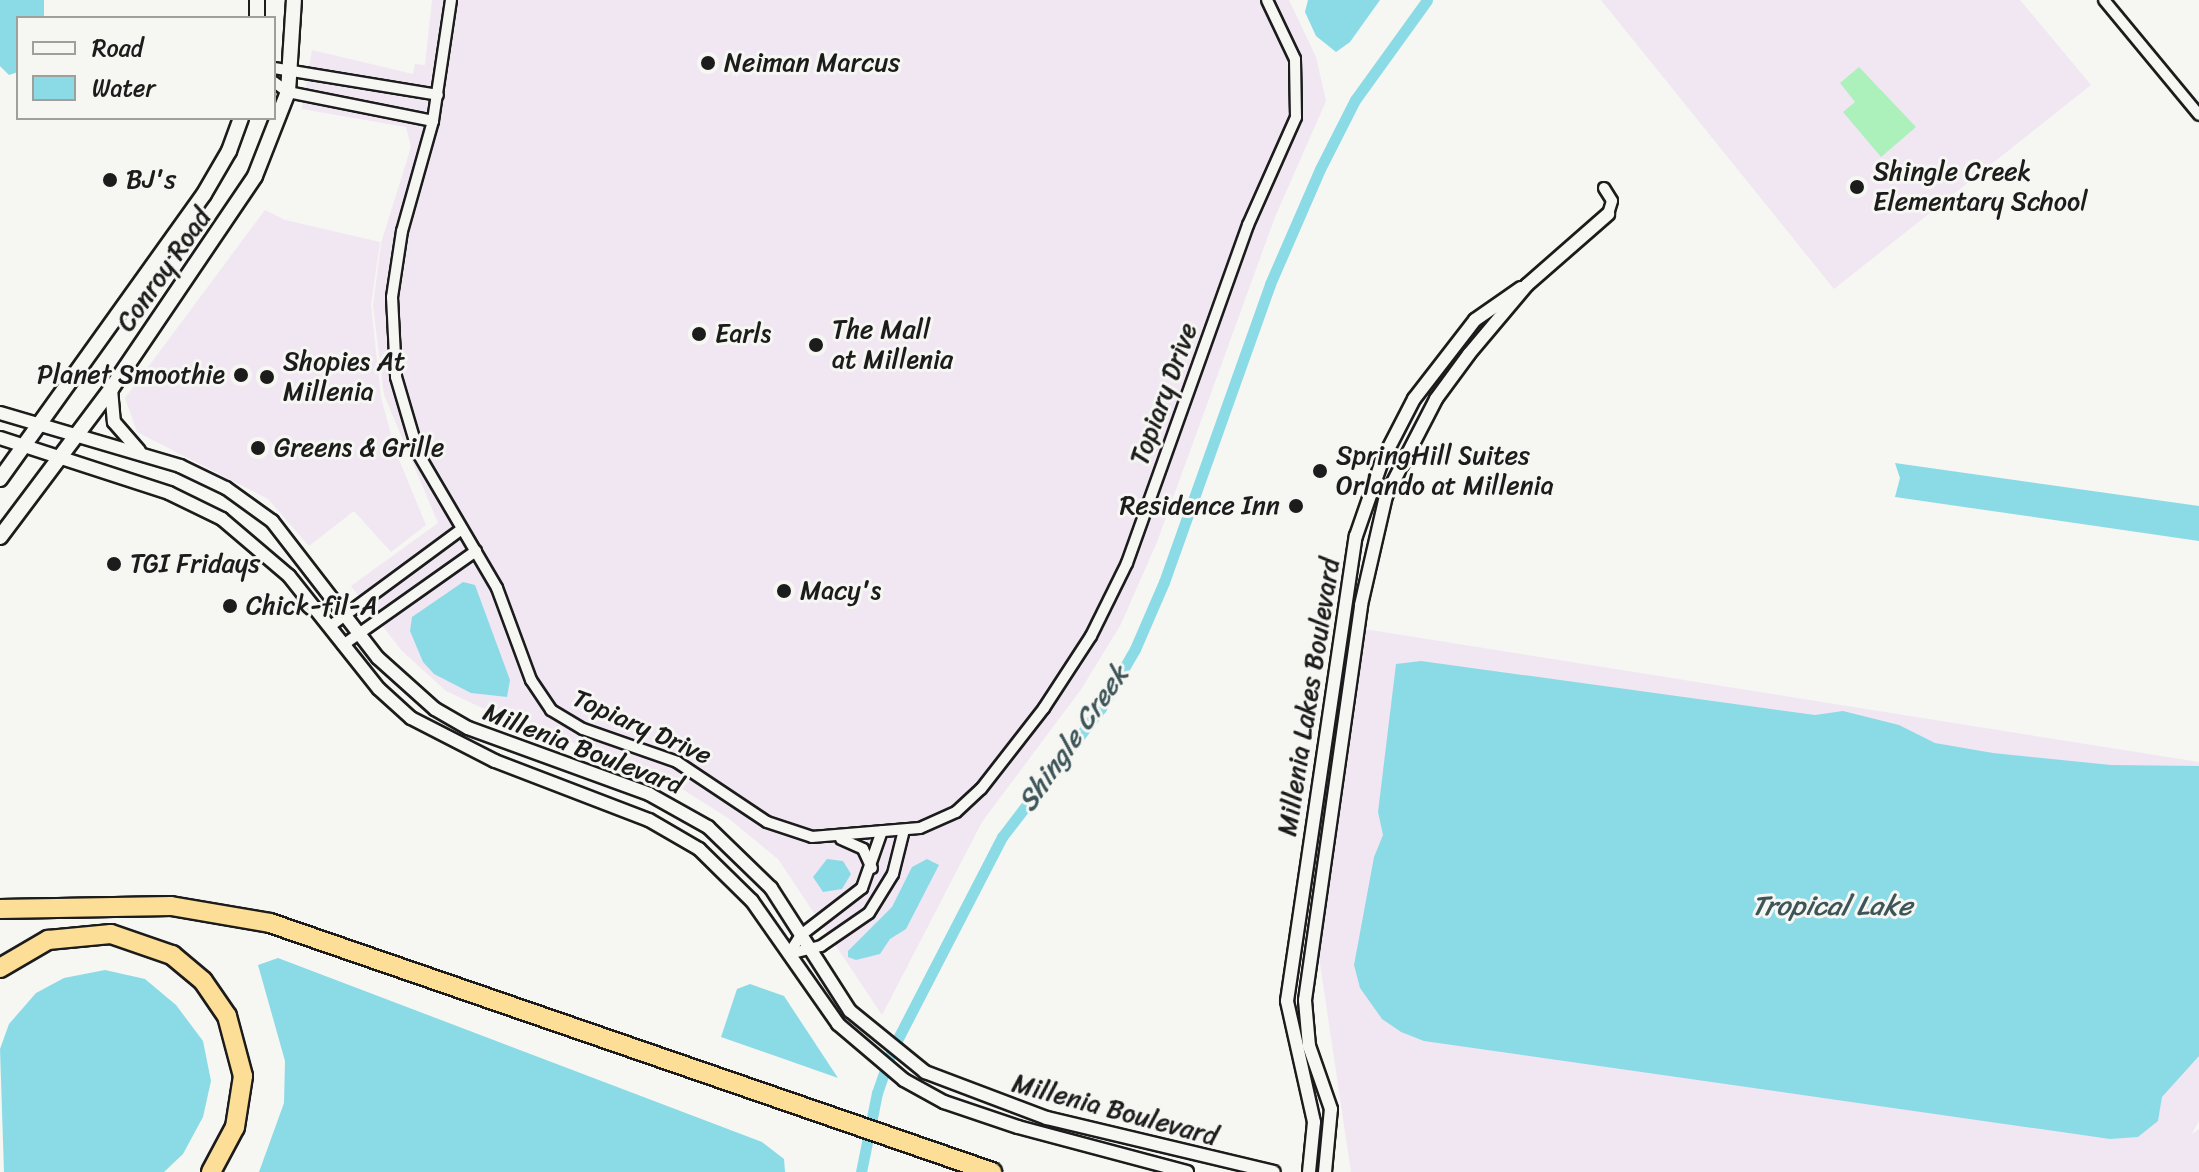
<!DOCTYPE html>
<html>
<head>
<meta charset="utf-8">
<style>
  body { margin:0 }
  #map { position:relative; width:2199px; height:1172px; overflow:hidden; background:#f6f6f2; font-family:Sriracha,sans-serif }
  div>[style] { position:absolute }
  .built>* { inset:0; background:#f0e7f2 }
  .green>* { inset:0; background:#acf0bb }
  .water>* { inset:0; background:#8bdbe7 }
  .canal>* { height:11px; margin:-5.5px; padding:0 5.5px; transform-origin:5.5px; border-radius:5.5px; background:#8bdbe7 }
  .roads { filter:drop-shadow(2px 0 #1c1c1c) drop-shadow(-2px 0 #1c1c1c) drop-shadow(0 2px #1c1c1c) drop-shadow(0 -2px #1c1c1c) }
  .minor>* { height:10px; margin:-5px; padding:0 5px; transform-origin:5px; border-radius:5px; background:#f6f6f2 }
  .tertiary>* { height:12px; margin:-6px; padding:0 6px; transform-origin:6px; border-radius:6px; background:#f6f6f2 }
  .secondary>* { height:14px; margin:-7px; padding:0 7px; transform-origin:7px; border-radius:7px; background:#f6f6f2 }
  .motorway>* { height:18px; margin:-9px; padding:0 9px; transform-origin:9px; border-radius:9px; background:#fcde96 }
  .dots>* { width:22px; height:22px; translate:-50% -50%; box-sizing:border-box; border:4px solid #f6f6f2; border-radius:50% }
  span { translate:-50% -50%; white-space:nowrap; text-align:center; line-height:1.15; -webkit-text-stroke:6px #f6f6f2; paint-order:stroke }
  .poi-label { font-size:26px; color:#1c1c1c }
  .left { translate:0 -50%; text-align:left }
  .right { translate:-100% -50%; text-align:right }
  .street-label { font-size:26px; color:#1c1c1c }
  .water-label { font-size:28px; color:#3d5559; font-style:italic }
  .legend { position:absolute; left:16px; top:16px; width:260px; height:104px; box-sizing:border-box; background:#f6f6f2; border:2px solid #9f9f9c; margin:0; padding:10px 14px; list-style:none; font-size:24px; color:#1c1c1c }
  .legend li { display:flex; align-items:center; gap:16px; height:40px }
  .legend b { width:40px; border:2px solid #9f9f9c }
</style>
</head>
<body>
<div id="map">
  <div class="built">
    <div style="clip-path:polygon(432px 0,1289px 0,1316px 57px,1326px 101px,1275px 217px,1157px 542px,1121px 624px,1082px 688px,982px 822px,882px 1015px,778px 859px,728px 818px,655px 772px,504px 718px,446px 691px,402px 651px,351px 586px,438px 523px,384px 395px,373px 306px,381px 243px,411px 147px,406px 127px,302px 109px,312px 50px,413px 74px,415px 64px,425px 65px)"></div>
    <div style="clip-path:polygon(1601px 0,2020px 0,2091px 85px,1834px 289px)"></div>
    <div style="clip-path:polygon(265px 210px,285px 220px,380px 242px,371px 305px,381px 397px,395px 450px,426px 525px,391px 552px,354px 511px,309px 546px,268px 499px,137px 432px,125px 398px)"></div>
    <div style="clip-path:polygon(1364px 629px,2199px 762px,2199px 1121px,2191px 1135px,2199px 1129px,2199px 1172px,1351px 1172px,1319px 957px)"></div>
  </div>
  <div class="green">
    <div style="clip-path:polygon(1859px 67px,1916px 127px,1881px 157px,1843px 112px,1855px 102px,1840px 83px)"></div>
  </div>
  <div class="water">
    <div style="clip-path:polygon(0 0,44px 0,44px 18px,18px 18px,18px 72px,9px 75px,0 66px)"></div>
    <div style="clip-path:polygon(1308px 0,1380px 0,1350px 42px,1336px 52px,1316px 36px,1305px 12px)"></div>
    <div style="clip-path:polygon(1895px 463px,2199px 506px,2199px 541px,1895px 497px,1900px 478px)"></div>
    <div style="clip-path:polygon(463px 582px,475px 585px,510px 680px,507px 697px,471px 693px,434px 674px,423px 662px,410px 631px,412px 617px)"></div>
    <div style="clip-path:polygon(1421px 661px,1815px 715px,1843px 711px,1899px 725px,1935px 743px,1993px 753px,2111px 765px,2199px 766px,2199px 1056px,2162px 1097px,2158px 1121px,2138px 1137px,2110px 1139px,1424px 1041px,1401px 1032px,1382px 1019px,1360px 988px,1354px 965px,1374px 857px,1383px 835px,1378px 812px,1396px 664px)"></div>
    <div style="clip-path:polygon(827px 859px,843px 861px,851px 874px,842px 889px,823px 892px,813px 877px)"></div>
    <div style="clip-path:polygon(927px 859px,939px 865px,906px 929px,890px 939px,880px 954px,856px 960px,848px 957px,848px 951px,892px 907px,912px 867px)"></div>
    <div style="clip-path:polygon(278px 958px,762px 1142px,784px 1159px,785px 1172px,259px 1172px,284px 1103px,285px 1061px,258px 965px)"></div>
    <div style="clip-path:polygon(105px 970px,145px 979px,176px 1005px,203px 1041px,211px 1081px,203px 1117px,183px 1154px,164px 1172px,4px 1172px,0 1049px,9px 1024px,36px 993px,64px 978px)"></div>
    <div style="clip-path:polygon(750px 984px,784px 996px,838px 1078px,721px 1037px,737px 989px)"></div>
  </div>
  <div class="canal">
    <div style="left:861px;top:1172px;width:81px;rotate:-78.6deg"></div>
    <div style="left:877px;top:1093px;width:46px;rotate:-70.8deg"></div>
    <div style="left:892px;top:1050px;width:240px;rotate:-62.7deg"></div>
    <div style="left:1002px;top:837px;width:163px;rotate:-52.5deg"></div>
    <div style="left:1101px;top:708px;width:68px;rotate:-60deg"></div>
    <div style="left:1135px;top:649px;width:73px;rotate:-66.6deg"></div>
    <div style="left:1164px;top:582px;width:316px;rotate:-70.4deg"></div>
    <div style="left:1270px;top:284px;width:125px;rotate:-66.5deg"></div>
    <div style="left:1320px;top:169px;width:77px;rotate:-63.1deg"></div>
    <div style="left:1355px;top:100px;width:123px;rotate:-54.2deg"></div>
  </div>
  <div class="roads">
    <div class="minor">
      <div style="left:451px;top:0;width:122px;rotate:98.5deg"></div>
      <div style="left:433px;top:121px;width:114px;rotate:105.7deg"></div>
      <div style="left:402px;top:231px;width:67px;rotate:98.6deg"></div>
      <div style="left:392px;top:297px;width:80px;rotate:87.1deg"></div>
      <div style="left:396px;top:377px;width:81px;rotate:73.6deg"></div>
      <div style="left:419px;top:455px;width:154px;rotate:59.6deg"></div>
      <div style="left:497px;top:588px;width:98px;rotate:69.7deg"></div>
      <div style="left:531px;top:680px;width:36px;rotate:56deg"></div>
      <div style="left:551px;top:710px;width:37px;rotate:31deg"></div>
      <div style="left:583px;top:729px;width:100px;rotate:19.3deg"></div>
      <div style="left:677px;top:762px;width:108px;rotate:33.7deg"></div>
      <div style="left:767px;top:822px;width:47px;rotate:18.4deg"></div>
      <div style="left:812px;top:837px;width:108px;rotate:-4.8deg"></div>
      <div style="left:920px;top:828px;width:39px;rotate:-24deg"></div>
      <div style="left:956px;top:812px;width:34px;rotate:-43deg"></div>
      <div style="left:981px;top:789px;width:103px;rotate:-52.1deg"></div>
      <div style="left:1044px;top:708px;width:86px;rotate:-56.9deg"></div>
      <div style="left:1091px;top:636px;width:81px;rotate:-63.7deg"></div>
      <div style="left:1127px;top:563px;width:359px;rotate:-70.3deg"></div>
      <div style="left:1248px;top:225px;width:118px;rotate:-66deg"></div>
      <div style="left:1296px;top:117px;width:58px;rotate:-91deg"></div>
      <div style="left:1295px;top:59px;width:65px;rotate:-115.4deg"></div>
      <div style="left:2104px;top:0;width:149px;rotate:50.4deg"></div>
      <div style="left:274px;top:68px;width:166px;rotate:9.3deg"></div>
      <div style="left:274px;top:82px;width:17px;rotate:36deg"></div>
      <div style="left:288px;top:92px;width:148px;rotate:11.3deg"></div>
      <div style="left:1604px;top:188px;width:15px;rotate:58deg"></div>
      <div style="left:1612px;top:201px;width:14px;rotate:107deg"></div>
      <div style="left:329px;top:627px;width:165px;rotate:-36.4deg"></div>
      <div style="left:343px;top:645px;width:163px;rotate:-35.3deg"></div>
      <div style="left:841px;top:839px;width:24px;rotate:24deg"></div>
      <div style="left:863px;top:849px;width:21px;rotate:65deg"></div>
      <div style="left:789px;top:954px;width:33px;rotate:-14deg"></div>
      <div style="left:821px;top:946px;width:58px;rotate:-34.5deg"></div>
      <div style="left:869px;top:913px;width:46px;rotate:-58.4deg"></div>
      <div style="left:893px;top:874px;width:45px;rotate:-76deg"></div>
      <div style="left:789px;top:954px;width:22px;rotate:-58deg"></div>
      <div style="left:801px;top:935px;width:77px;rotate:-37.6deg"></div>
      <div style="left:862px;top:888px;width:60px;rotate:-70.7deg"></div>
    </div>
    <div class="tertiary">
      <div style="left:111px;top:389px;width:33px;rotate:85deg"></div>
      <div style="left:114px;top:422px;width:38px;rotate:49deg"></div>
      <div style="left:0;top:413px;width:188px;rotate:16.4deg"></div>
      <div style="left:180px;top:466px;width:51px;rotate:25.6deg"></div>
      <div style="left:226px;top:488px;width:57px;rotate:35.7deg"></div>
      <div style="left:272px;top:521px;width:173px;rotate:52.3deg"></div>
      <div style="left:378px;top:658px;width:76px;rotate:41.8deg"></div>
      <div style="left:435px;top:709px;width:38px;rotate:30deg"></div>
      <div style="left:468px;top:728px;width:193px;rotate:20deg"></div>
      <div style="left:649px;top:794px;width:68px;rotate:29.2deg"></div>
      <div style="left:708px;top:827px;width:88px;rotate:44.1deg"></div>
      <div style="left:771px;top:888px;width:146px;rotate:57.3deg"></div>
      <div style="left:850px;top:1011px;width:97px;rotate:39.1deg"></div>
      <div style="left:925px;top:1072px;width:130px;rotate:20.7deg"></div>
      <div style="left:1047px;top:1118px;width:233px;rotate:13.4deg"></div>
      <div style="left:0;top:438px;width:178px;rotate:18deg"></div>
      <div style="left:169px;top:493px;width:59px;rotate:26.1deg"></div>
      <div style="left:222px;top:519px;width:88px;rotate:40.4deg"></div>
      <div style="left:289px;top:576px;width:144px;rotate:51.5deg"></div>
      <div style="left:379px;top:689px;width:43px;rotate:42.2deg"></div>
      <div style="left:411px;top:718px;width:94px;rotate:27.1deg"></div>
      <div style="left:495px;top:761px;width:165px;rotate:21deg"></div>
      <div style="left:649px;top:820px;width:58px;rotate:30.1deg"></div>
      <div style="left:699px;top:849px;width:74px;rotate:44.5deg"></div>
      <div style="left:752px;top:901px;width:150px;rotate:55deg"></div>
      <div style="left:838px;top:1024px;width:87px;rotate:40.3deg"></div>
      <div style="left:904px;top:1080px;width:46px;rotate:28.8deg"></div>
      <div style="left:944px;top:1102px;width:78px;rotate:18.7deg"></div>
      <div style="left:1018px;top:1127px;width:175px;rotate:14.9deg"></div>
      <div style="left:1309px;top:1172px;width:50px;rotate:-84.3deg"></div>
      <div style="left:1314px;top:1122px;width:124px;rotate:-102.6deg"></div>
      <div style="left:1287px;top:1001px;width:470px;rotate:-81.6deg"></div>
      <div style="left:1356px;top:536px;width:79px;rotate:-70.9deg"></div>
      <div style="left:1382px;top:461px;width:70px;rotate:-62.7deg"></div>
      <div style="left:1414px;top:399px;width:100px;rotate:-52.3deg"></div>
      <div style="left:1475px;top:320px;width:56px;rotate:-34.8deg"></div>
      <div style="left:1325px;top:1172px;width:63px;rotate:-84.6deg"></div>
      <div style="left:1331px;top:1109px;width:67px;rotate:-109.2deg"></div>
      <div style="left:1309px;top:1046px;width:46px;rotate:-95deg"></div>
      <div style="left:1305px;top:1000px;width:399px;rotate:-81.9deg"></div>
      <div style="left:1361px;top:605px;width:112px;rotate:-77.1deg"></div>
      <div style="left:1386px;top:496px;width:109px;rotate:-62.7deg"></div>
      <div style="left:1436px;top:399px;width:56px;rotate:-53.7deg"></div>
      <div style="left:1469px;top:354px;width:90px;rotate:-50deg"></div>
      <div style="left:1527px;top:285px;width:108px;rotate:-41.2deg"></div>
    </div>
    <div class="secondary">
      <div style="left:257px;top:18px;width:18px;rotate:-90deg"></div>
      <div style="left:0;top:479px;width:350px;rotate:-54.4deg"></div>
      <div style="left:204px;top:194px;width:50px;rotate:-59.8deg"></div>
      <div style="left:229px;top:151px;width:35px;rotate:-70deg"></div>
      <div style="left:0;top:537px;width:185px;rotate:-53.1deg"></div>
      <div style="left:111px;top:389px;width:257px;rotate:-55.9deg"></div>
      <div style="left:255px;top:176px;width:90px;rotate:-68.6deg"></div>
      <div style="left:288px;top:92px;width:92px;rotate:-86.3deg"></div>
    </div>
    <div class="motorway">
      <div style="left:0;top:909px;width:171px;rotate:-1deg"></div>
      <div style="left:171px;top:906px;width:100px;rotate:9.7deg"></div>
      <div style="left:270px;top:923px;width:764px;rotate:19.03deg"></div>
      <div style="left:0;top:968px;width:56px;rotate:-30.3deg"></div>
      <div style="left:48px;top:940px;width:63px;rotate:-5.4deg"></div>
      <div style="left:111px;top:934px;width:65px;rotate:19deg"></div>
      <div style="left:172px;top:955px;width:40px;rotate:40deg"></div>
      <div style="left:203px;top:981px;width:42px;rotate:55.6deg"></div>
      <div style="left:227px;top:1016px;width:62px;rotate:75.1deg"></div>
      <div style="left:243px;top:1076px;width:52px;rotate:98.9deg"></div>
      <div style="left:235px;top:1127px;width:51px;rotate:118.1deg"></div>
    </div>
  </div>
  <div class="dots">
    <div style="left:708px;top:63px;background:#1c1c1c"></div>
    <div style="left:110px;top:180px;background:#1c1c1c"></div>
    <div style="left:1857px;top:187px;background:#1c1c1c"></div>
    <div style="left:699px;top:334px;background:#1c1c1c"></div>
    <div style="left:816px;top:345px;background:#1c1c1c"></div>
    <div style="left:241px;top:375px;background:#1c1c1c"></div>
    <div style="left:267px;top:377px;background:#1c1c1c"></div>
    <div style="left:258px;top:448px;background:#1c1c1c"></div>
    <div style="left:1320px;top:471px;background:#1c1c1c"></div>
    <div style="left:1296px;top:506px;background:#1c1c1c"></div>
    <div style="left:114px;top:564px;background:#1c1c1c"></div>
    <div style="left:784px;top:591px;background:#1c1c1c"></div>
    <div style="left:230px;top:606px;background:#1c1c1c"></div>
  </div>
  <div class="poi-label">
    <span class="left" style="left:724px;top:63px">Neiman Marcus</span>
    <span class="left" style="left:1873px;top:187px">Shingle Creek<br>Elementary School</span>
    <span class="left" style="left:126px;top:180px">BJ's</span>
    <span class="left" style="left:832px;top:345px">The Mall<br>at Millenia</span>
    <span class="left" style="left:715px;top:334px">Earls</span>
    <span class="left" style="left:283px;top:377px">Shopies At<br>Millenia</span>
    <span class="right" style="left:225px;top:375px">Planet Smoothie</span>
    <span class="left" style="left:274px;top:448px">Greens &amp; Grille</span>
    <span class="left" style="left:1336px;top:471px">SpringHill Suites<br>Orlando at Millenia</span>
    <span class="right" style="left:1280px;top:506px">Residence Inn</span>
    <span class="left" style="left:130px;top:564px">TGI Fridays</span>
    <span class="left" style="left:800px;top:591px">Macy's</span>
    <span class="left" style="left:246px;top:606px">Chick-fil-A</span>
  </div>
  <div class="street-label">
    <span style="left:164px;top:270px;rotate:-55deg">Conroy Road</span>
    <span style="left:1164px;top:394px;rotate:-70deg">Topiary Drive</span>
    <span style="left:1309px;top:697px;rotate:-81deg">Millenia Lakes Boulevard</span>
    <span style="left:642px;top:727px;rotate:24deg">Topiary Drive</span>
    <span style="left:583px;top:749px;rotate:21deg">Millenia Boulevard</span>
    <span style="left:1115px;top:1110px;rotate:15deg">Millenia Boulevard</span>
  </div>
  <div class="water-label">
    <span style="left:1073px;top:738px;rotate:-55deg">Shingle Creek</span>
    <span style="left:1832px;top:906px">Tropical Lake</span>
  </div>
  <ul class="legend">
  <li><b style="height:10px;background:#f6f6f2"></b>Road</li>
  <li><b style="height:22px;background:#8bdbe7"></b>Water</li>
  </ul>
</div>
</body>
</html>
